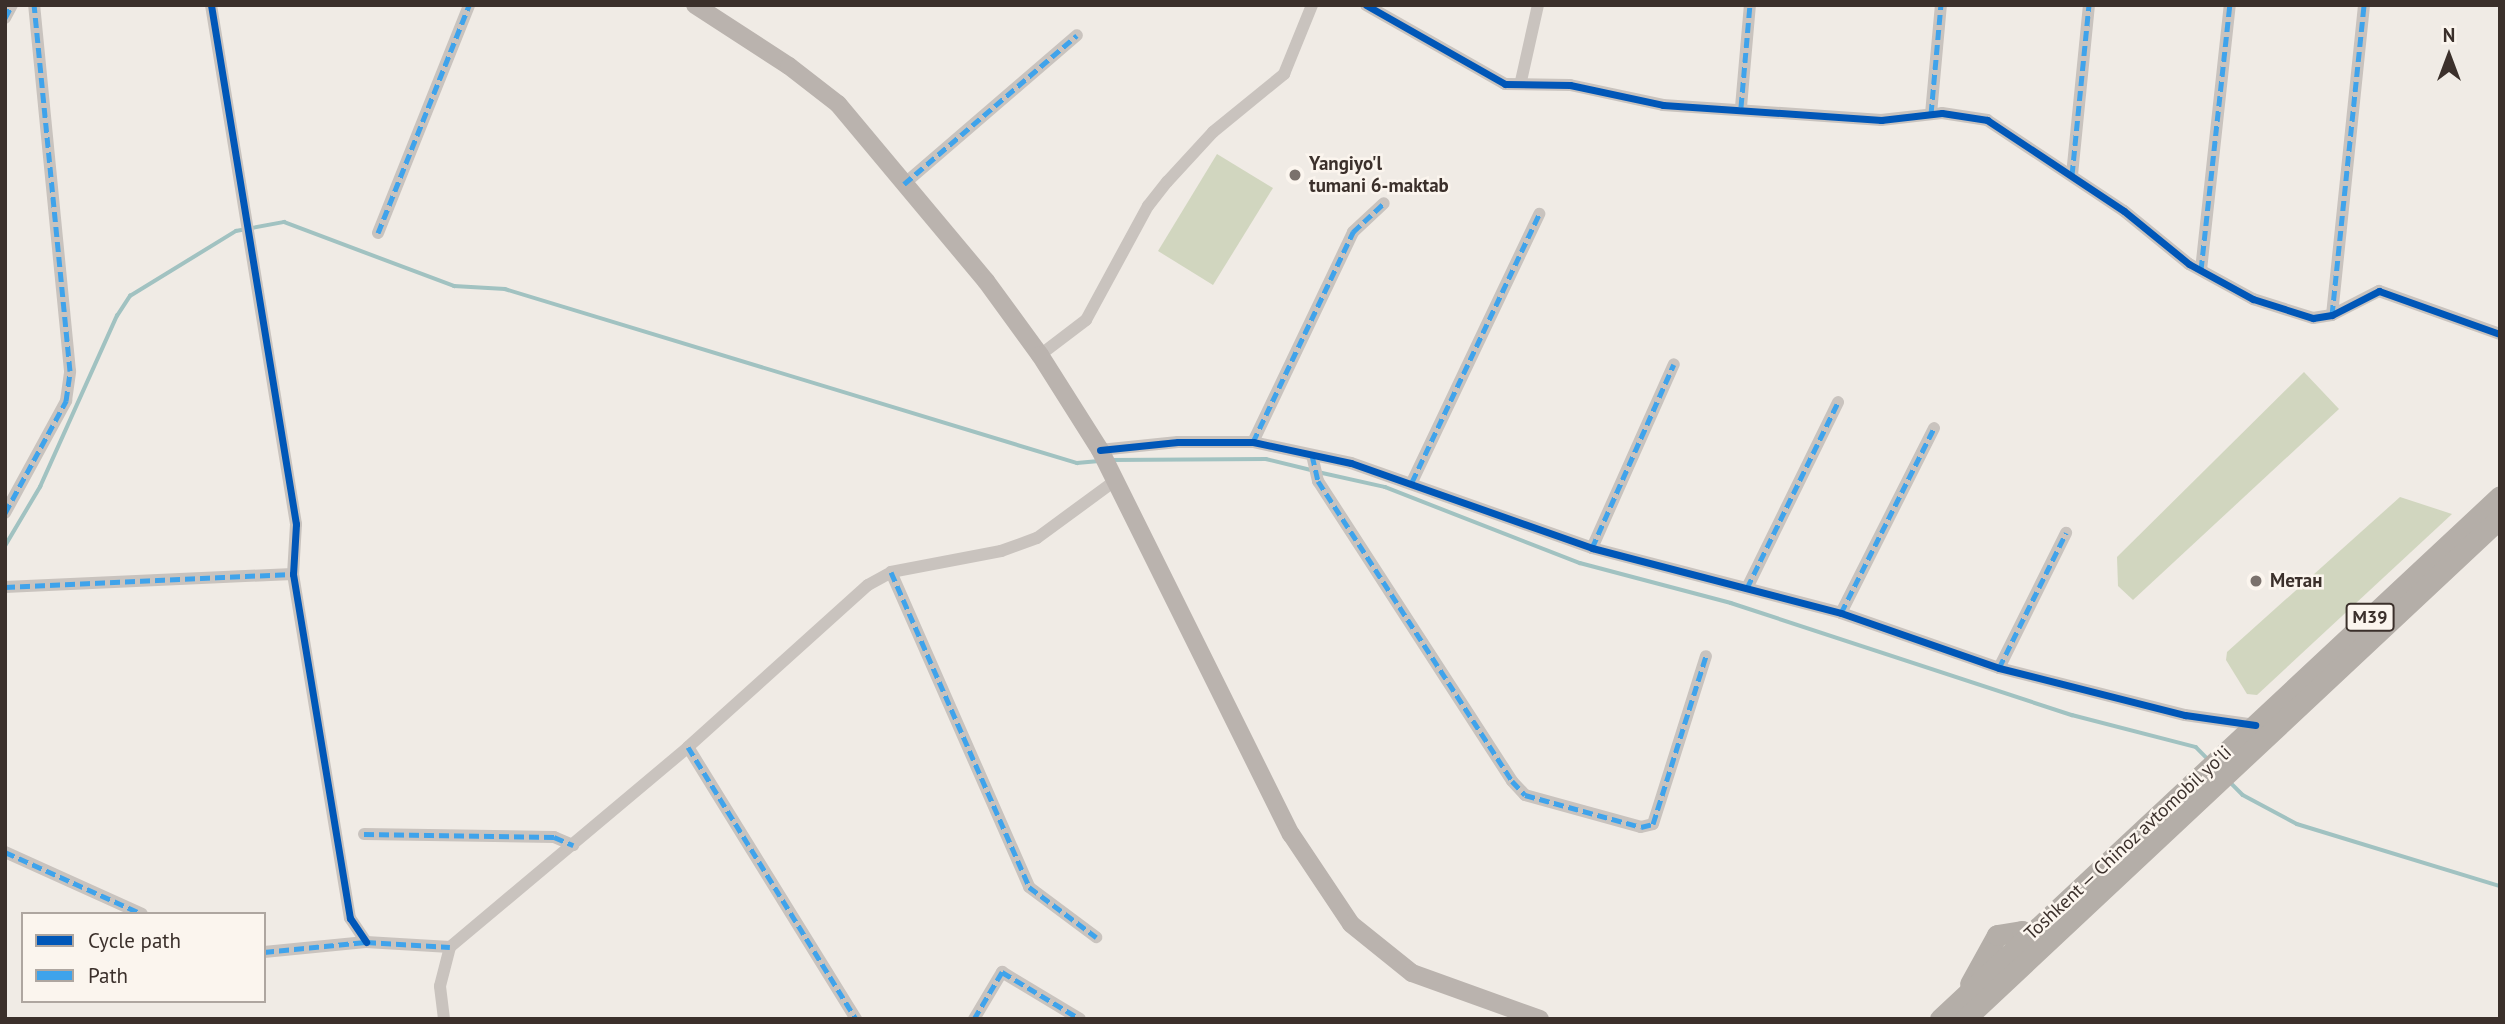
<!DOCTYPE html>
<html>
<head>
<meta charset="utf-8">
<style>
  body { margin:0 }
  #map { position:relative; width:2505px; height:1024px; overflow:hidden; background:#f0ebe5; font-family:"PT Sans",sans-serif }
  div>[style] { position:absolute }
  .green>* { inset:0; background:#d1d6bf }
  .stream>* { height:3.5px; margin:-1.75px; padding:0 1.75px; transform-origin:1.75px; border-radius:1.75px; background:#a1c2c1 }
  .minor>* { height:12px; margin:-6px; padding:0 6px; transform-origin:6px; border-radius:6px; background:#c9c3be }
  .secondary>* { height:18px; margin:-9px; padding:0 9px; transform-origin:9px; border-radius:9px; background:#bab3ae }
  .trunk>* { height:21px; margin:-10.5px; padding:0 10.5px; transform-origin:10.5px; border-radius:10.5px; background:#b4aea8 }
  .quiet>* { height:5px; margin-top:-2.5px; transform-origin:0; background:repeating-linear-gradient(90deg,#3fa3eb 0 10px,transparent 0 15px) }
  .cycleway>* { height:7px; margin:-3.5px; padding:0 3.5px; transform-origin:3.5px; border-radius:3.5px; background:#0057b8 }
  .dots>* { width:19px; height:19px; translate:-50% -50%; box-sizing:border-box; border:4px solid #fbf5ee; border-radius:50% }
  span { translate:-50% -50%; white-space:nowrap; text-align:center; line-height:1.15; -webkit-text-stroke:5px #fbf5ee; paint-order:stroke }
  .shield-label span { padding:2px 5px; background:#fbf5ee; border:2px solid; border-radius:5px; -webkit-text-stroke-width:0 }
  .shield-label { font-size:18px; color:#3b302b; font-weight:700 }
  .poi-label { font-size:19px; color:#3b302b; font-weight:700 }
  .left { translate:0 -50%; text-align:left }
  .street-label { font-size:19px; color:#3b302b }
  .frame { position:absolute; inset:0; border:7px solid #3b302b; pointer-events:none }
  .legend { position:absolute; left:21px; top:912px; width:245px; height:91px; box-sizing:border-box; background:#fbf5ee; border:2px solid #aea6a0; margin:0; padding:9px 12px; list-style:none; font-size:21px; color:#3b302b }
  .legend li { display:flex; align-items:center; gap:14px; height:35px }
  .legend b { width:35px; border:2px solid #aea6a0 }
  .north { position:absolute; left:2414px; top:21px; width:70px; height:70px; -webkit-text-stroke:5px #fbf5ee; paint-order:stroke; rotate:0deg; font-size:19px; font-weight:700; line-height:28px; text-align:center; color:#3b302b }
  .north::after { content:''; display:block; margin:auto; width:24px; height:32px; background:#3b302b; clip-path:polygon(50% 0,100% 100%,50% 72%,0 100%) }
</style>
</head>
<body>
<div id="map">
  <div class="green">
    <div style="clip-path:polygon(1217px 154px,1273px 188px,1213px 285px,1158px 251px)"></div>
    <div style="clip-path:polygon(2304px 372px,2339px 409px,2133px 600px,2118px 586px,2117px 557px)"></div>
    <div style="clip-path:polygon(2400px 497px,2452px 514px,2257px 695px,2247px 694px,2226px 660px,2227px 652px)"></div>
  </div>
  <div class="stream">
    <div style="left:1110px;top:460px;width:156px;rotate:-0.4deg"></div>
    <div style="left:1266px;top:459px;width:46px;rotate:13.7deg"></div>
    <div style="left:1318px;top:472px;width:69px;rotate:12.6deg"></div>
    <div style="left:1385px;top:487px;width:209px;rotate:21.3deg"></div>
    <div style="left:1580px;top:563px;width:156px;rotate:14.8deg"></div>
    <div style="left:1731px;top:603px;width:359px;rotate:18.2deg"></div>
    <div style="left:2072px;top:715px;width:128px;rotate:14.5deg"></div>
    <div style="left:2196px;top:747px;width:17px;rotate:45deg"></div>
    <div style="left:5px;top:546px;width:69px;rotate:-59.3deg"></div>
    <div style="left:40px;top:487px;width:188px;rotate:-65.8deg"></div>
    <div style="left:117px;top:316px;width:24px;rotate:-57deg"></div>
    <div style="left:130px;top:296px;width:124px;rotate:-31.5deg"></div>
    <div style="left:236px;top:231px;width:49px;rotate:-10.6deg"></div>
    <div style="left:284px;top:222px;width:182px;rotate:20.6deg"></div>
    <div style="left:454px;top:286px;width:51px;rotate:3.4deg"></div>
    <div style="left:505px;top:289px;width:598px;rotate:16.92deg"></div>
    <div style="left:1077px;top:463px;width:22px;rotate:-5deg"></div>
    <div style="left:2230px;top:782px;width:18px;rotate:45deg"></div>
    <div style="left:2243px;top:795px;width:61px;rotate:28.2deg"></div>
    <div style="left:2297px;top:824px;width:212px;rotate:17deg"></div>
  </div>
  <div class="minor">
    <div style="left:211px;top:5px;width:526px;rotate:80.7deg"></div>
    <div style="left:296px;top:524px;width:50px;rotate:93.4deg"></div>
    <div style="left:293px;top:574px;width:349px;rotate:80.6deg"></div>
    <div style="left:350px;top:918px;width:29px;rotate:56deg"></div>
    <div style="left:1366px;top:5px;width:160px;rotate:29.6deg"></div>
    <div style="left:1505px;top:84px;width:65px;rotate:0.9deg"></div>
    <div style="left:1570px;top:85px;width:95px;rotate:12.1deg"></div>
    <div style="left:1663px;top:105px;width:219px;rotate:3.9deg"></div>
    <div style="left:1881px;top:120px;width:61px;rotate:-6.5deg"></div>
    <div style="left:1942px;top:113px;width:46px;rotate:8.8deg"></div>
    <div style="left:1987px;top:120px;width:164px;rotate:33.6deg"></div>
    <div style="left:2124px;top:211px;width:84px;rotate:39.2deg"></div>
    <div style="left:2189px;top:264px;width:73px;rotate:28.7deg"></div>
    <div style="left:2253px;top:299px;width:63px;rotate:17.6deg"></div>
    <div style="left:2313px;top:318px;width:19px;rotate:-9deg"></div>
    <div style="left:2332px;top:315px;width:53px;rotate:-27.1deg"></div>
    <div style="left:2379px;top:291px;width:128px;rotate:19.6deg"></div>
    <div style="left:5px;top:18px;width:15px;rotate:-62deg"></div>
    <div style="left:1521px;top:81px;width:78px;rotate:-77.4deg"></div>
    <div style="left:1741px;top:107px;width:102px;rotate:-85deg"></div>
    <div style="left:1931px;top:114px;width:109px;rotate:-84.8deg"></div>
    <div style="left:2072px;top:175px;width:171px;rotate:-84.3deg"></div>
    <div style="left:904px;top:184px;width:228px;rotate:-40.7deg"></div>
    <div style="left:378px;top:233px;width:245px;rotate:-68.2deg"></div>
    <div style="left:2201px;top:270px;width:267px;rotate:-83.8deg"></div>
    <div style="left:2332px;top:315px;width:312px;rotate:-84.1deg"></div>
    <div style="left:1040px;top:355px;width:58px;rotate:-37.3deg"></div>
    <div style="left:1086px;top:320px;width:130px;rotate:-61.5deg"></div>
    <div style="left:1148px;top:206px;width:31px;rotate:-52deg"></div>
    <div style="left:1167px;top:182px;width:68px;rotate:-47.4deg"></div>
    <div style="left:1213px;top:132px;width:92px;rotate:-39.2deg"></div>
    <div style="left:1284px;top:74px;width:74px;rotate:-67.9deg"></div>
    <div style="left:1253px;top:442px;width:233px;rotate:-64.5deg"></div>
    <div style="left:1353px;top:232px;width:42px;rotate:-43.1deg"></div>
    <div style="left:1100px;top:450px;width:78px;rotate:-5.9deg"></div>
    <div style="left:1178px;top:442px;width:75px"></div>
    <div style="left:1253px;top:442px;width:100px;rotate:12.1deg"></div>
    <div style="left:1351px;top:463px;width:256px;rotate:19.4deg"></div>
    <div style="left:1592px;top:548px;width:257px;rotate:14.6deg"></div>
    <div style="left:1841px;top:613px;width:167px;rotate:19.2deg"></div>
    <div style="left:1999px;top:668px;width:192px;rotate:14.2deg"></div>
    <div style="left:2185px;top:715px;width:71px;rotate:8.1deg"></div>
    <div style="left:1312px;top:455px;width:27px;rotate:77deg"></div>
    <div style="left:1318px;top:481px;width:357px;rotate:57.1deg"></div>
    <div style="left:1512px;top:781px;width:19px;rotate:47deg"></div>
    <div style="left:1525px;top:795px;width:120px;rotate:15.4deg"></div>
    <div style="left:1641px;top:827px;width:12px;rotate:-14deg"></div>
    <div style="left:1653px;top:824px;width:176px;rotate:-72.5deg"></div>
    <div style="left:1412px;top:482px;width:297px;rotate:-64.6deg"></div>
    <div style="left:5px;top:513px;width:128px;rotate:-61.4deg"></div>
    <div style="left:66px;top:401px;width:30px;rotate:-82deg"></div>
    <div style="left:70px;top:371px;width:368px;rotate:-95.6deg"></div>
    <div style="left:1592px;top:548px;width:201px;rotate:-66deg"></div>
    <div style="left:891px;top:572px;width:344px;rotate:66.3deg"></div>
    <div style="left:1029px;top:887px;width:84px;rotate:36.7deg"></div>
    <div style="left:5px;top:587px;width:288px;rotate:-2.6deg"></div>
    <div style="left:1747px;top:588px;width:207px;rotate:-63.9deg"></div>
    <div style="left:1841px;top:613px;width:207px;rotate:-63.3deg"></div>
    <div style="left:1999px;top:668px;width:151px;rotate:-63.6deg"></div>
    <div style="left:688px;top:747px;width:320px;rotate:58.3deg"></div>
    <div style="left:364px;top:834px;width:190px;rotate:0.9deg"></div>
    <div style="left:554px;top:837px;width:21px;rotate:23deg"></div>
    <div style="left:5px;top:852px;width:150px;rotate:24.3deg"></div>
    <div style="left:264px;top:952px;width:102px;rotate:-5.6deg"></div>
    <div style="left:366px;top:942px;width:84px;rotate:3.4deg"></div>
    <div style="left:444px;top:1019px;width:33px;rotate:-97deg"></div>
    <div style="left:440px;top:986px;width:40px;rotate:-75.6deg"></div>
    <div style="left:450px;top:947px;width:311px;rotate:-40deg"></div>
    <div style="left:688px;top:747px;width:242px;rotate:-42deg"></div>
    <div style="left:868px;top:585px;width:26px;rotate:-29deg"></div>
    <div style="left:891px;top:572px;width:112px;rotate:-10.8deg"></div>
    <div style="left:1001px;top:551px;width:38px;rotate:-20deg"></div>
    <div style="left:1037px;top:538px;width:98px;rotate:-36.3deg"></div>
    <div style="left:974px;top:1019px;width:55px;rotate:-59.2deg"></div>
    <div style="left:1002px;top:972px;width:91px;rotate:31.1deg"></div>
  </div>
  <div class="secondary">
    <div style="left:695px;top:5px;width:112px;rotate:33deg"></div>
    <div style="left:789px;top:66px;width:62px;rotate:37.8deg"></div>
    <div style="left:838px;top:104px;width:231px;rotate:50.1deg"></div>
    <div style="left:986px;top:281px;width:92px;rotate:53.9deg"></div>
    <div style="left:1040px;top:355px;width:112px;rotate:57.7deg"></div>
    <div style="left:1100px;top:450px;width:429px;rotate:63.6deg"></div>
    <div style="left:1291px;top:834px;width:108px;rotate:56.3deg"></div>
    <div style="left:1351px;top:924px;width:78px;rotate:38.8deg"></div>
    <div style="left:1412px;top:973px;width:136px;rotate:19.8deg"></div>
  </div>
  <div class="trunk">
    <div style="left:1970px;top:984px;width:56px;rotate:-61.1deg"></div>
    <div style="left:1997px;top:935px;width:25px;rotate:-9deg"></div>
    <div style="left:2022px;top:931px;width:18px;rotate:45deg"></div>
    <div style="left:1940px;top:1019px;width:766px;rotate:-43.04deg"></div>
    <div style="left:1965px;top:1019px;width:733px;rotate:-43.12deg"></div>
  </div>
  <div class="quiet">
    <div style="left:5px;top:18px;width:15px;rotate:-62deg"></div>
    <div style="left:1741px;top:107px;width:102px;rotate:-85deg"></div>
    <div style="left:1931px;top:114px;width:109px;rotate:-84.8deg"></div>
    <div style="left:2072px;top:175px;width:171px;rotate:-84.3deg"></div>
    <div style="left:904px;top:184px;width:228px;rotate:-40.7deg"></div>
    <div style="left:378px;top:233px;width:245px;rotate:-68.2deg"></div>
    <div style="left:2201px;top:270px;width:267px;rotate:-83.8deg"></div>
    <div style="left:2332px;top:315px;width:312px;rotate:-84.1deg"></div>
    <div style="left:1253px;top:442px;width:233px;rotate:-64.5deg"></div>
    <div style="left:1353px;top:232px;width:42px;rotate:-43.1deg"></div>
    <div style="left:1312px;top:455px;width:27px;rotate:77deg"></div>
    <div style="left:1318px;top:481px;width:357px;rotate:57.1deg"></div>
    <div style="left:1512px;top:781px;width:19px;rotate:47deg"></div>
    <div style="left:1525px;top:795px;width:120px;rotate:15.4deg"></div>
    <div style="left:1641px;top:827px;width:12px;rotate:-14deg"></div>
    <div style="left:1653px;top:824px;width:176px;rotate:-72.5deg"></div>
    <div style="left:1412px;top:482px;width:297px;rotate:-64.6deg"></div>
    <div style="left:5px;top:513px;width:128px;rotate:-61.4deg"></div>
    <div style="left:66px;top:401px;width:30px;rotate:-82deg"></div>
    <div style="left:70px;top:371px;width:368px;rotate:-95.6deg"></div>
    <div style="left:1592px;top:548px;width:201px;rotate:-66deg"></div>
    <div style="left:891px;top:572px;width:344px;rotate:66.3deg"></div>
    <div style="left:1029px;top:887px;width:84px;rotate:36.7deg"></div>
    <div style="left:5px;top:587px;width:288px;rotate:-2.6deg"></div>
    <div style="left:1747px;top:588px;width:207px;rotate:-63.9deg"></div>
    <div style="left:1841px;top:613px;width:207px;rotate:-63.3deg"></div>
    <div style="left:1999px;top:668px;width:151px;rotate:-63.6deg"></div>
    <div style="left:688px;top:747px;width:320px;rotate:58.3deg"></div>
    <div style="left:364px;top:834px;width:190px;rotate:0.9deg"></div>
    <div style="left:554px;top:837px;width:21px;rotate:23deg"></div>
    <div style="left:5px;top:852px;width:150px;rotate:24.3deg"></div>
    <div style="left:264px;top:952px;width:102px;rotate:-5.6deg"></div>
    <div style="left:366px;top:942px;width:84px;rotate:3.4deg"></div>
    <div style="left:974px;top:1019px;width:55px;rotate:-59.2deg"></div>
    <div style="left:1002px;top:972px;width:91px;rotate:31.1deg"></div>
  </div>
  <div class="cycleway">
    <div style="left:211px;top:5px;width:526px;rotate:80.7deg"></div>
    <div style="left:296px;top:524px;width:50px;rotate:93.4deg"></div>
    <div style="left:293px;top:574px;width:349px;rotate:80.6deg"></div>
    <div style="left:350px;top:918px;width:29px;rotate:56deg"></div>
    <div style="left:1366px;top:5px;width:160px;rotate:29.6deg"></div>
    <div style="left:1505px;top:84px;width:65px;rotate:0.9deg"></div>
    <div style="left:1570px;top:85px;width:95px;rotate:12.1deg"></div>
    <div style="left:1663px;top:105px;width:219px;rotate:3.9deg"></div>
    <div style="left:1881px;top:120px;width:61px;rotate:-6.5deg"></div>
    <div style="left:1942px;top:113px;width:46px;rotate:8.8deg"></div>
    <div style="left:1987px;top:120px;width:164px;rotate:33.6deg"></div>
    <div style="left:2124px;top:211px;width:84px;rotate:39.2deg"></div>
    <div style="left:2189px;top:264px;width:73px;rotate:28.7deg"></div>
    <div style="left:2253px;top:299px;width:63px;rotate:17.6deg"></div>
    <div style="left:2313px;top:318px;width:19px;rotate:-9deg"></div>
    <div style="left:2332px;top:315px;width:53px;rotate:-27.1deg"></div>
    <div style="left:2379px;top:291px;width:128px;rotate:19.6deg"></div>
    <div style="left:1100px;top:450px;width:78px;rotate:-5.9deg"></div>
    <div style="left:1178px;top:442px;width:75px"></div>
    <div style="left:1253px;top:442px;width:100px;rotate:12.1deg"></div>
    <div style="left:1351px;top:463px;width:256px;rotate:19.4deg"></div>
    <div style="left:1592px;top:548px;width:257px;rotate:14.6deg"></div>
    <div style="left:1841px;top:613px;width:167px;rotate:19.2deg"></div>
    <div style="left:1999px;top:668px;width:192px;rotate:14.2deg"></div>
    <div style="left:2185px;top:715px;width:71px;rotate:8.1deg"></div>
  </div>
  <div class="dots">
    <div style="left:1295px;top:175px;background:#7a716c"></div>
    <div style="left:2256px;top:581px;background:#7a716c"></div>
  </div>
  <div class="shield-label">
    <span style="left:2370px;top:617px">M39</span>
  </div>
  <div class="poi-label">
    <span class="left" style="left:1309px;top:175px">Yangiyo'l<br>tumani 6-maktab</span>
    <span class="left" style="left:2270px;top:581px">Метан</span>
  </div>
  <div class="street-label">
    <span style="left:2128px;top:843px;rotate:-43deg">Toshkent — Chinoz avtomobil yoʻli</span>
  </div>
  <div class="frame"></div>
  <ul class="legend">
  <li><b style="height:9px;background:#0057b8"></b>Cycle path</li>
  <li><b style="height:9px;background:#3fa3eb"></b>Path</li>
  </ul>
  <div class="north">N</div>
</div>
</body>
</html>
